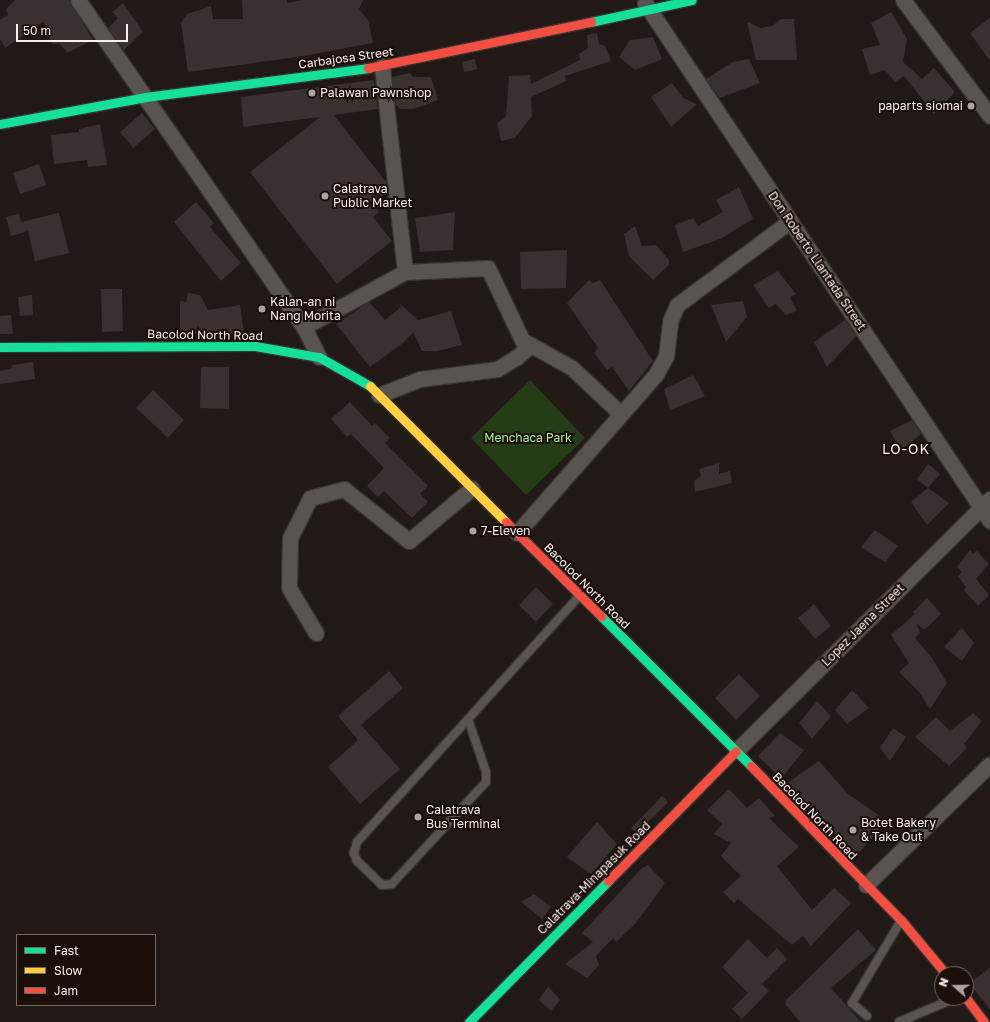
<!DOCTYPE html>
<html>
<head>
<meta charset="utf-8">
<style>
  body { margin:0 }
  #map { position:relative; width:990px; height:1022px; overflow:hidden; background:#201915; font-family:"Golos Text",sans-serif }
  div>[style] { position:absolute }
  .green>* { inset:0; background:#253d17 }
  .building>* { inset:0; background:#383130 }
  .roads { filter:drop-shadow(1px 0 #383330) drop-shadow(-1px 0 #383330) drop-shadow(0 1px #383330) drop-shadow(0 -1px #383330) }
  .lane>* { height:8px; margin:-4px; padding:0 4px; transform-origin:4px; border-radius:4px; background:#5a5450 }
  .street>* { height:15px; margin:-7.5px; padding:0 7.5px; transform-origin:7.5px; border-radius:7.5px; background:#5a5450 }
  .fast>* { height:9px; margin:-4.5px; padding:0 4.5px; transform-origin:4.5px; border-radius:4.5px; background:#16e098 }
  .slow>* { height:9px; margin:-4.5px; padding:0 4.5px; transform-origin:4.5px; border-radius:4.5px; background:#ffcf43 }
  .jam>* { height:9px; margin:-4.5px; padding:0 4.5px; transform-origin:4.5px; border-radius:4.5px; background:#f24e42 }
  .dots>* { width:11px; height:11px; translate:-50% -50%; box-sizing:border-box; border:2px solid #1b0f09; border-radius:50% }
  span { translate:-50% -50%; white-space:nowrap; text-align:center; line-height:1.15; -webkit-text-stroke:4px #1b0f09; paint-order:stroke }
  .street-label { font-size:12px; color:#f8efea }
  .poi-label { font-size:12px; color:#f8efea }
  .left { translate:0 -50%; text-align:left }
  .right { translate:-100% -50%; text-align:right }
  .park-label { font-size:12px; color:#b0e997 }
  .quarter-label { font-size:14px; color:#f8efea; letter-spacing:1px }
  .legend { position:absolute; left:16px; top:934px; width:140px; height:72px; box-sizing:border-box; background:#1b0f09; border:1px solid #736963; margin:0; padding:5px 7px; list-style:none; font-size:12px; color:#f8efea }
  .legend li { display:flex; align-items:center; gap:8px; height:20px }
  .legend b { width:20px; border:1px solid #736963 }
  .north { position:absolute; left:934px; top:966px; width:40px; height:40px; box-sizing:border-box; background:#1b0f09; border:1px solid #736963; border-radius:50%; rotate:290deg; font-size:11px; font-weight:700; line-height:16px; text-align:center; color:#f8efea }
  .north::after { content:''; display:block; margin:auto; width:14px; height:18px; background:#aca49f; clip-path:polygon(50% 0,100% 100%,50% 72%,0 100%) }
  .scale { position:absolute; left:16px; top:24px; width:112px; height:18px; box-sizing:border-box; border:2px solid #f8efea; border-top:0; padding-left:5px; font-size:12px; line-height:14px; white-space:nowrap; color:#f8efea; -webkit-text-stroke:3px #1b0f09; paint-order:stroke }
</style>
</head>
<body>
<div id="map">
  <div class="green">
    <div style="clip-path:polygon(530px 380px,585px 438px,526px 495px,471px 438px)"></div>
  </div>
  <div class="building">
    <div style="clip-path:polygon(15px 0,69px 0,93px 40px,67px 53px,60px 44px,52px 44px,43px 22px,5px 48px,0 39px,0 20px,8px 15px,6px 9px)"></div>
    <div style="clip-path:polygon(242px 0,287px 0,287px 3px,303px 0,363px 0,359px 9px,368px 20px,373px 43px,297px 57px,188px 72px,181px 23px,187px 14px,211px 6px,213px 19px,243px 19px)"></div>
    <div style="clip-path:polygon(123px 3px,143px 32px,124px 50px,108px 28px,118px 18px,112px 12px)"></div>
    <div style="clip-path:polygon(891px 12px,907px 39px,903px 62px,922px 79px,934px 68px,955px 92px,934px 114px,904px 76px,895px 82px,885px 70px,870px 75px,862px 49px,880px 45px,871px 23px)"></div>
    <div style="clip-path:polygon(990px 18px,990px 61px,970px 33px)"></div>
    <div style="clip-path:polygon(781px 19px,794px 19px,797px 60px,756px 60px,747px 22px,761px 28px,772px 26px)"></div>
    <div style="clip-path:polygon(597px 33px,599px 44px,605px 46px,611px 61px,565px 76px,566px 81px,531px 97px,532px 116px,515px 138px,501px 141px,497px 123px,506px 116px,509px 76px,530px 75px,531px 84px,580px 60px,579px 54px,588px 48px,587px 35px)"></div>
    <div style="clip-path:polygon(653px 37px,662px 59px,635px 70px,619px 57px,630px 40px)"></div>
    <div style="clip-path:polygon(475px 59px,477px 69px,464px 72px,462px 62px)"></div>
    <div style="clip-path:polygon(749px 59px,760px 83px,720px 98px,706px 79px,733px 62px)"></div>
    <div style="clip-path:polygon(410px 73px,413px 77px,431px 77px,438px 100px,414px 109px,399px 109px,398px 106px,396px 106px,392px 77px)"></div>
    <div style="clip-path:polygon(374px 80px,378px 109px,334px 115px,386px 182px,387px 192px,372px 204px,379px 212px,373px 217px,392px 241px,337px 284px,250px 172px,320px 117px,243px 127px,241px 97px)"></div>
    <div style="clip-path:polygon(672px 83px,683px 98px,697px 104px,671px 127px,651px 97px)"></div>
    <div style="clip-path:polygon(142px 113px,155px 129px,133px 148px,120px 132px)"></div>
    <div style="clip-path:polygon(100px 124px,107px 165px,88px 167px,87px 160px,54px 164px,51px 135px,79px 132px,79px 129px)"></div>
    <div style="clip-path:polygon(39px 164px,46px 185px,20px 194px,13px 173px)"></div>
    <div style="clip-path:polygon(739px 187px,753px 219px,720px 239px,683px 252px,675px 225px,693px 218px,698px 226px,723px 212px,716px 200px)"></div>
    <div style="clip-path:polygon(196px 202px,214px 223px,210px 227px,241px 263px,221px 281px,174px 222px)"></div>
    <div style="clip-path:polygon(455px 212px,453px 250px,420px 252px,415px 218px)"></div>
    <div style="clip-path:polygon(59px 213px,69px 253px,35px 261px,28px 231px,11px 236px,6px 217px,19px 214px,21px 222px)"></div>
    <div style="clip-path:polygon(635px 226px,642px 246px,656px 245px,669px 260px,669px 265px,653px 280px,629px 256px,624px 234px)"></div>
    <div style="clip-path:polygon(567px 250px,566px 288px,521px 289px,520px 252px)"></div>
    <div style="clip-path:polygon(778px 271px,796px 294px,790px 297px,797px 311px,786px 315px,776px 304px,769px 308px,753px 285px)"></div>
    <div style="clip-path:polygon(589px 280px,593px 283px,600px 280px,653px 361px,629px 391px,612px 367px,607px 370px,594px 353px,598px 348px,567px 303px)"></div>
    <div style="clip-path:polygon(101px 289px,122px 289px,123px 331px,102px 332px)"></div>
    <div style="clip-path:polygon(188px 293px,200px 295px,208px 310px,240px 305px,244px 334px,180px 334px,180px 301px,186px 302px)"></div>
    <div style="clip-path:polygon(32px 295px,33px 315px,20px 316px,18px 297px)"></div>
    <div style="clip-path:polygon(743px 301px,747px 317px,726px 342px,711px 305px)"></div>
    <div style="clip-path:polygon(369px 302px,385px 320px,401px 307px,399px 303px,418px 320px,451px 311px,462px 345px,437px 351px,422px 351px,413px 332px,403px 343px,370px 367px,336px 324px)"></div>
    <div style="clip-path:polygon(11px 315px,13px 334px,0 334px,0 316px)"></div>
    <div style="clip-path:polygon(845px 320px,856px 336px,827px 367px,814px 342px)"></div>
    <div style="clip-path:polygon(33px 362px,35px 379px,0 384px,0 371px,12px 368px,12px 365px)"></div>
    <div style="clip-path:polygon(201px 367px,229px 367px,229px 409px,200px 408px)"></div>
    <div style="clip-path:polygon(693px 375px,705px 396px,670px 410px,664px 389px)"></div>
    <div style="clip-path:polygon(153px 390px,184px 420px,168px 438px,136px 408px)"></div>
    <div style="clip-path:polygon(350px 402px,372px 426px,375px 423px,390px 438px,385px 443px,428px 486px,420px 494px,428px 502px,412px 518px,384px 491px,378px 497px,367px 486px,384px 468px,351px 434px,347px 437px,331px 419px)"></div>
    <div style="clip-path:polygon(912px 420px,921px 434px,901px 450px,890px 431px)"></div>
    <div style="clip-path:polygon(719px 463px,719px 474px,730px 471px,732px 483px,695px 492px,694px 481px,701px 476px,699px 469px)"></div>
    <div style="clip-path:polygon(928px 464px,940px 474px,928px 488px,917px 479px)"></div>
    <div style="clip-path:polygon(928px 488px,949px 503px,927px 525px,911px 502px)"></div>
    <div style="clip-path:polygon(875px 530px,898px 546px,885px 562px,861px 547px)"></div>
    <div style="clip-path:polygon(970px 550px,973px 554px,977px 551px,989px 564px,976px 579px,989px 595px,978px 606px,964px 590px,966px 587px,958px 576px,962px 572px,957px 567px)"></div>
    <div style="clip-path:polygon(536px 587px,553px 604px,536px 622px,519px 605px)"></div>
    <div style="clip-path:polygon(927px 598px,941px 614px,924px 630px,916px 623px,920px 633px,915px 638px,932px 658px,947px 683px,930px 709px,919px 692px,899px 672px,909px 663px,891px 635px,915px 614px,913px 612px)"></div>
    <div style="clip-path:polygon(814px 604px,831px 626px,815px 639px,798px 618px)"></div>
    <div style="clip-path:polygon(962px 628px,974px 643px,962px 661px,944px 647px)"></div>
    <div style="clip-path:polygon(389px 671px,403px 688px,361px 725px,400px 769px,360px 804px,328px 767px,358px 740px,338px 716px)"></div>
    <div style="clip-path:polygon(739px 674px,760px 696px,736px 720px,715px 698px)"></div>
    <div style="clip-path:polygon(852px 690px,869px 708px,847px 724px,835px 710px)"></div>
    <div style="clip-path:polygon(817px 701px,831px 716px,812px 739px,799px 723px)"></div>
    <div style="clip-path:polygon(973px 713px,982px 721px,964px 744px,967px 748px,949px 766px,915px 737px,936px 717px,950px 731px)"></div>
    <div style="clip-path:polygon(893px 728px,906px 737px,890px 761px,880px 748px)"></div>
    <div style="clip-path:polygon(780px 733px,804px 750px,781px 779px,758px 756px)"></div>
    <div style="clip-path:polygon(819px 761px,847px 793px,887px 821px,856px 856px,786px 784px)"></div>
    <div style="clip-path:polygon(729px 789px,747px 808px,759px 798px,775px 816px,769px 818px,799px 847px,777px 866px,812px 910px,834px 888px,851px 903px,811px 946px,803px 936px,792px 945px,738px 899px,734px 903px,723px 892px,741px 876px,721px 856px,731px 843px,714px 834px,722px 824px,707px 810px)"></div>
    <div style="clip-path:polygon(662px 796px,668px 802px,637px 833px,631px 828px)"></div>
    <div style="clip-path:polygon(597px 822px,617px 844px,591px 874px,567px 857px)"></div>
    <div style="clip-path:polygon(648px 865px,665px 883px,636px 923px,616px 942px,613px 938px,596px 956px,599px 965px,587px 978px,565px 964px,593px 942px,582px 933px,641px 869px)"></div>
    <div style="clip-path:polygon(534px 894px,551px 907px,542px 919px,521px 902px)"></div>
    <div style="clip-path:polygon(858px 929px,876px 950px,831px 988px,861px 1022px,800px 1022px,786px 1005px,786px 1000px)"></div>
    <div style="clip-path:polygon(748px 939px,767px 958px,777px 948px,787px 959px,762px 984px,769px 991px,742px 1019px,732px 1009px,748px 993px,722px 967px)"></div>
    <div style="clip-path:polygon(990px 968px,990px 1009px,969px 983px)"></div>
    <div style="clip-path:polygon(548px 986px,560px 1000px,551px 1011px,539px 1000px)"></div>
  </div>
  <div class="roads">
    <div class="lane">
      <div style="left:468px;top:719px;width:56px;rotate:71.2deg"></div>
      <div style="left:486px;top:772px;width:10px;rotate:90deg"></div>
      <div style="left:486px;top:782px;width:139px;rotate:132.7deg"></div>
      <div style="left:392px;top:884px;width:10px;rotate:174deg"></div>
      <div style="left:382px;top:885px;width:35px;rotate:-136deg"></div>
      <div style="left:357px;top:861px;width:9px;rotate:-111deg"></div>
      <div style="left:354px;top:853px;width:11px;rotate:-75deg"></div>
      <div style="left:357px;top:842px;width:331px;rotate:-47.9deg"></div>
      <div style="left:867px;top:1016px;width:20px;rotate:-139deg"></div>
      <div style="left:852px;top:1003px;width:94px;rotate:-59.3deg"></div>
      <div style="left:899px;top:1022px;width:61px;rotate:-23.2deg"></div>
    </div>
    <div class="street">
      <div style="left:78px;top:0;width:397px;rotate:55.4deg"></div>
      <div style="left:903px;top:0;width:145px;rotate:53.1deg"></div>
      <div style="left:645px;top:3px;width:622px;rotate:56.34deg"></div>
      <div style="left:405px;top:272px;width:83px;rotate:-2.8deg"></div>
      <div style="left:488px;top:268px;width:80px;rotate:64.7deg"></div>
      <div style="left:522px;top:340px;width:57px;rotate:29.2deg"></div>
      <div style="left:572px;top:368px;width:67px;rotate:43.2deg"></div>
      <div style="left:319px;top:357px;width:34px;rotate:-117deg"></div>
      <div style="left:304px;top:327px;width:115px;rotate:-28.6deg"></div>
      <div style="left:405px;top:272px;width:207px;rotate:-96.4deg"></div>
      <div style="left:379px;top:395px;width:44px;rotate:-21.3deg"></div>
      <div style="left:420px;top:379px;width:78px;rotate:-7.4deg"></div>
      <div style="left:497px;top:369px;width:23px;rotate:-31deg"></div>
      <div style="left:517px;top:357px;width:18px;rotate:-41deg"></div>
      <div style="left:517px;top:533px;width:211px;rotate:-48.8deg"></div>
      <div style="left:656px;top:374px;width:21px;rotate:-61deg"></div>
      <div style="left:666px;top:356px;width:35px;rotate:-83deg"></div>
      <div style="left:670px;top:321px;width:17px;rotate:-66deg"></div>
      <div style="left:677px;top:305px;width:141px;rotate:-36.6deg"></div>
      <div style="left:316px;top:633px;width:52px;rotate:-121deg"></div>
      <div style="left:289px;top:588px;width:50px;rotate:-88.9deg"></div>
      <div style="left:290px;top:538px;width:45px;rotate:-63.4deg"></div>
      <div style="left:310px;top:498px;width:35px;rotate:-15deg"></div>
      <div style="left:344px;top:489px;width:83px;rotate:38.7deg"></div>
      <div style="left:409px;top:541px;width:82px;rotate:-40.1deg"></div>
      <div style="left:736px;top:751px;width:358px;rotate:-44.8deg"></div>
      <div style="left:866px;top:885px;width:173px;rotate:-44.3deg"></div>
    </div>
    <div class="fast">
      <div style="left:591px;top:22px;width:103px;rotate:-12.3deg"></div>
      <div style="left:0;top:124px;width:148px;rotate:-10.5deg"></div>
      <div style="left:146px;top:97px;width:224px;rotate:-7.4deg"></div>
      <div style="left:0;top:347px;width:255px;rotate:-0.2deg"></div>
      <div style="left:255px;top:346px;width:65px;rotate:9.8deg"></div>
      <div style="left:319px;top:357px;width:59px;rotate:29.6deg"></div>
      <div style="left:601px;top:616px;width:212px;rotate:45deg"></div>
      <div style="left:469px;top:1022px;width:198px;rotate:-45.4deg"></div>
    </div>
    <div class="slow">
      <div style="left:370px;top:386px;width:192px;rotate:45deg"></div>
    </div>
    <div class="jam">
      <div style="left:368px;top:68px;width:228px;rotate:-11.7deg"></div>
      <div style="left:506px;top:522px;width:134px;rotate:44.7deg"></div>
      <div style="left:751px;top:766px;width:215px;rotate:45.8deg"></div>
      <div style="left:901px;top:920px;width:70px;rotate:50.2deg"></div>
      <div style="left:608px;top:881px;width:182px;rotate:-45.4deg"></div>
      <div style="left:966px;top:998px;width:30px;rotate:53deg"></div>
    </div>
  </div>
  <div class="dots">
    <div style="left:312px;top:93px;background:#aca49f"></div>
    <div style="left:971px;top:106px;background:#aca49f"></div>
    <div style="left:325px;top:196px;background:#aca49f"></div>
    <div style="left:262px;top:309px;background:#aca49f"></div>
    <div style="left:473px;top:531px;background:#aca49f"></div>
    <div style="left:418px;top:817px;background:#aca49f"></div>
    <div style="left:853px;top:830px;background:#aca49f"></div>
  </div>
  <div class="street-label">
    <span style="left:346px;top:58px;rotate:-8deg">Carbajosa Street</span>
    <span style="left:817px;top:261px;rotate:56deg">Don Roberto Llantada Street</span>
    <span style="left:205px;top:335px;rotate:1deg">Bacolod North Road</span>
    <span style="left:587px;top:586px;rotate:45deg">Bacolod North Road</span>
    <span style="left:863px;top:625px;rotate:-45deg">Lopez Jaena Street</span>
    <span style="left:815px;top:816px;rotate:46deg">Bacolod North Road</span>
    <span style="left:594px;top:878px;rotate:-45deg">Calatrava-Minapasuk Road</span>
  </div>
  <div class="poi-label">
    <span class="left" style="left:320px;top:93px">Palawan Pawnshop</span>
    <span class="right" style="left:963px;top:106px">paparts siomai</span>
    <span class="left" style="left:333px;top:196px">Calatrava<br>Public Market</span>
    <span class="left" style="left:270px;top:309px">Kalan-an ni<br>Nang Morita</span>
    <span class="left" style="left:481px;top:531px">7-Eleven</span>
    <span class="left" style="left:426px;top:817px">Calatrava<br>Bus Terminal</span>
    <span class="left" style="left:861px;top:830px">Botet Bakery<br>&amp; Take Out</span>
  </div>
  <div class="park-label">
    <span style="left:528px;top:438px">Menchaca Park</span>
  </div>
  <div class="quarter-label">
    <span style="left:906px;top:449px">LO-OK</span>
  </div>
  <ul class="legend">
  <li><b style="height:5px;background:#16e098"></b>Fast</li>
  <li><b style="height:5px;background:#ffcf43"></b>Slow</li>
  <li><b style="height:5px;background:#f24e42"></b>Jam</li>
  </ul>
  <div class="north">N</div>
  <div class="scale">50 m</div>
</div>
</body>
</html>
